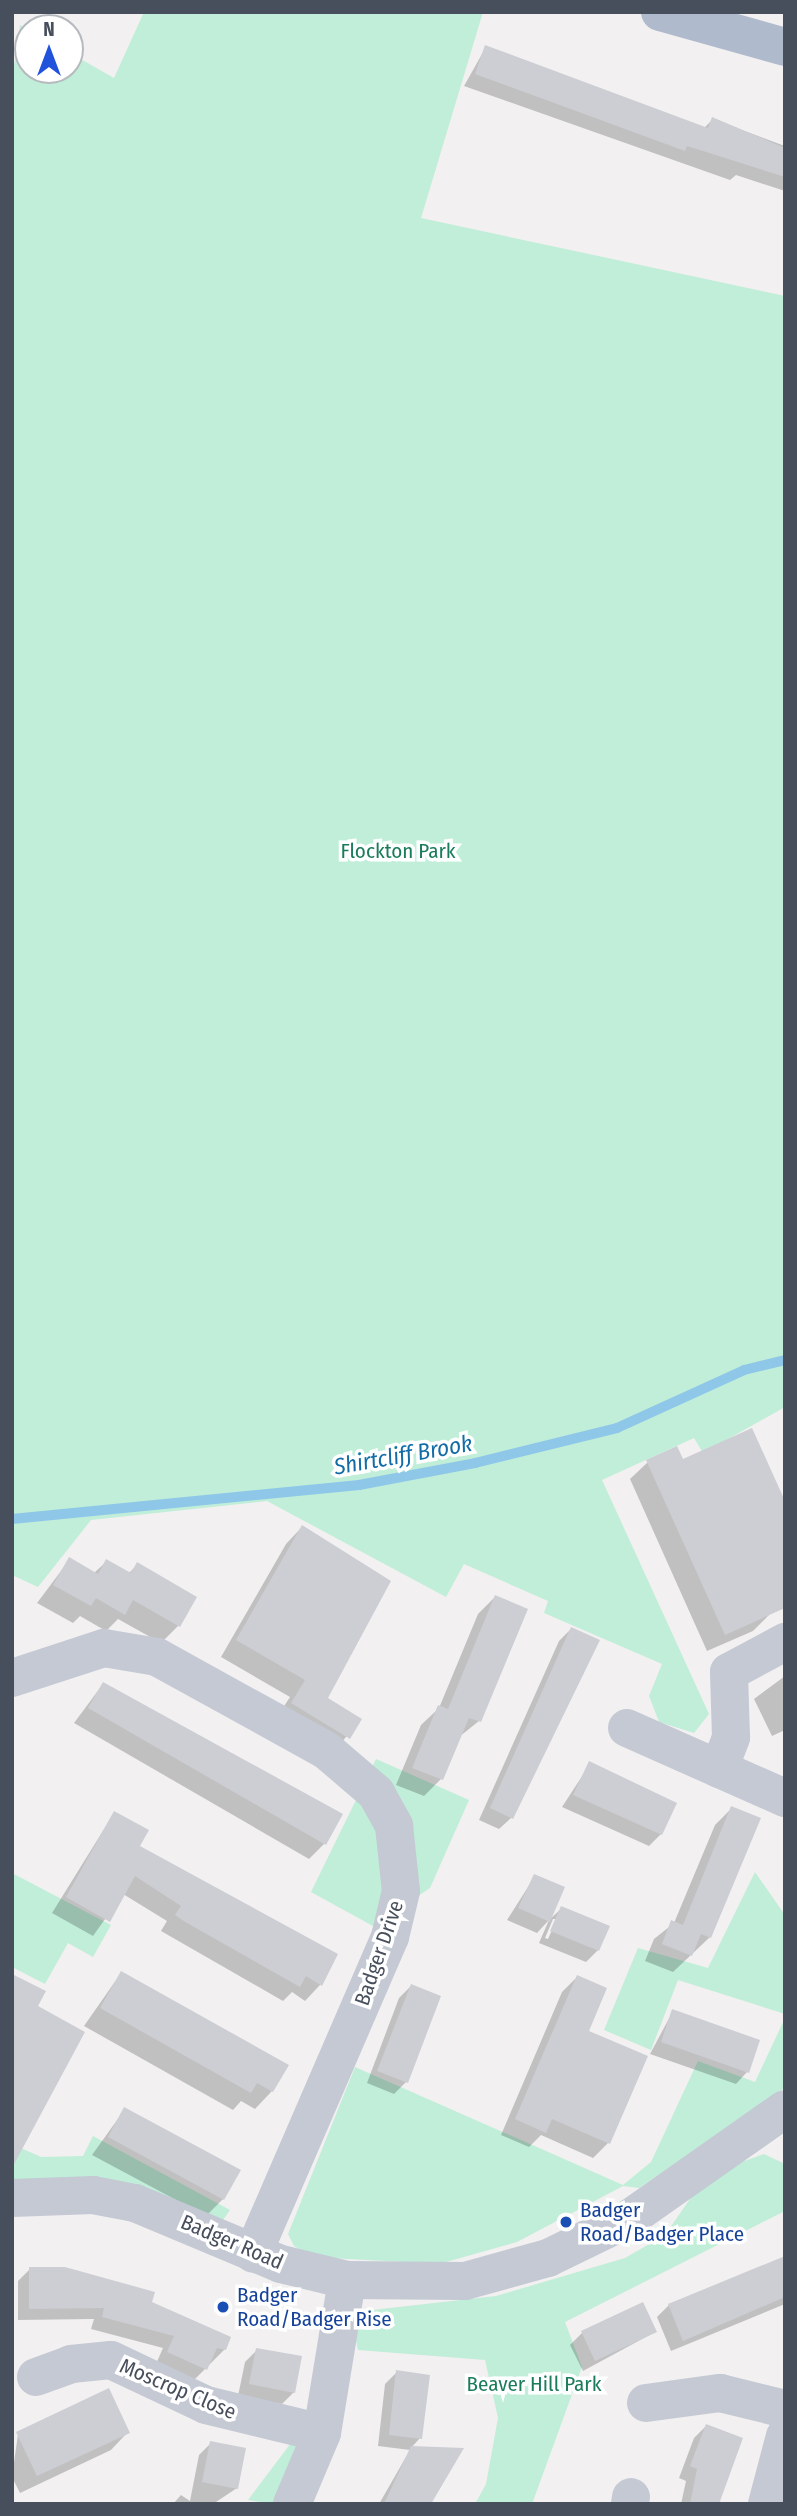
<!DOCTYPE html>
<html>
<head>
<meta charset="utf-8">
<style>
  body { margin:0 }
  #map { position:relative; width:797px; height:2516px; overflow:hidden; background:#f2f0f0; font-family:"Fira Sans Condensed",sans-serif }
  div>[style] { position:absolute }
  .green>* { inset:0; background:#c0eed9 }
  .shadow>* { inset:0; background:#0003 }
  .stream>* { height:10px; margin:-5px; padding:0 5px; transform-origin:5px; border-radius:5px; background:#8fc7e9 }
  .building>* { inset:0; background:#cdced4 }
  .minor>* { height:38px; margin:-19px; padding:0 19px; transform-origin:19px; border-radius:19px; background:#c4c9d4 }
  .major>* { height:38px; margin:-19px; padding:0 19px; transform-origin:19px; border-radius:19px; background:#b0bacd }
  .dots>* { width:19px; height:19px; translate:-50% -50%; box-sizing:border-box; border:4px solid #fff; border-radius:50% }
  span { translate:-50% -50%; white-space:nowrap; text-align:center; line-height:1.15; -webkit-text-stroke:7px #fff; paint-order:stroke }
  .park-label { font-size:21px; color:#1b7c5c }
  .street-label { font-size:21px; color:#484f5c }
  .transit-label { font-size:21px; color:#164399 }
  .left { translate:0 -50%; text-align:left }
  .water-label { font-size:23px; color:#126da6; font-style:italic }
  .frame { position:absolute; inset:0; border:14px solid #484f5c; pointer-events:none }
  .north { position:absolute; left:14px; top:14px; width:70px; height:70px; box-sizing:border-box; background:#fff; border:2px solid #b6b9be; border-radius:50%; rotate:0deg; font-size:19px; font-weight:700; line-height:28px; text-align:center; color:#484f5c }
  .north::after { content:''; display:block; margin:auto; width:24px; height:32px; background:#2052dc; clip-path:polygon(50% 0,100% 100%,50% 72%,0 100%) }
</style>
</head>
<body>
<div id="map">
  <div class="green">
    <div style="clip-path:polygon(144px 12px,483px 12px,421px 218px,785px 296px,785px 1407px,703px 1453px,694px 1438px,602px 1480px,709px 1714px,694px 1733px,659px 1722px,649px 1696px,662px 1664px,544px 1613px,548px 1601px,464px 1564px,446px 1597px,267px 1501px,91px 1520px,38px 1587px,12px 1575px,12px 79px,20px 25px,28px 30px,28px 70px,70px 70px,70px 53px,114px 78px)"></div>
    <div style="clip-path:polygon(376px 1759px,469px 1800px,430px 1888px,373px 1926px,311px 1892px)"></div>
    <div style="clip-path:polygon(755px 1872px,785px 1915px,785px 2014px,678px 1980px,651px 2050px,604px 2030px,638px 1948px,708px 1968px)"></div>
    <div style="clip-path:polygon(12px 1873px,111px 1925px,93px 1957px,68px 1943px,45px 1984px,12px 1967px)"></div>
    <div style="clip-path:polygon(785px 2018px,785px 2087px,767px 2102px,639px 2188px,623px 2186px,517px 2242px,439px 2264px,312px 2257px,294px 2246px,288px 2234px,355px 2067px,623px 2185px,651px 2162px,698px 2061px,755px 2082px)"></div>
    <div style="clip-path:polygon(93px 2136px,230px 2210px,223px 2220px,12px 2182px,12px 2144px,41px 2157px,83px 2156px)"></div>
    <div style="clip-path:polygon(764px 2154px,785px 2164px,785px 2211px,565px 2322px,582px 2367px,532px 2504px,475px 2504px,486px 2484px,498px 2418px,485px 2360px,358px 2350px,353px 2328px,363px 2311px,496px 2296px,625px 2258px,665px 2235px,692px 2196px,736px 2164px)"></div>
    <div style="clip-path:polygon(294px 2439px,299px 2460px,274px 2504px,248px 2500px)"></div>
  </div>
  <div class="shadow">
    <div style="clip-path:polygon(486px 47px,704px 128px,713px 119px,785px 146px,785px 191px,736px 175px,730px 180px,464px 86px)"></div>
    <div style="clip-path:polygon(648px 1462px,771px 1613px,753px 1631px,707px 1651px,630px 1479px)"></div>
    <div style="clip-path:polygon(302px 1527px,326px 1699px,359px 1720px,332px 1755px,275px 1720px,290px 1697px,221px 1657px,286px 1544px)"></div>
    <div style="clip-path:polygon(70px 1559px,94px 1573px,107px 1561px,129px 1573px,138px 1564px,178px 1626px,161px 1643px,118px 1619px,106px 1631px,80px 1616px,73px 1623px,37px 1603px)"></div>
    <div style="clip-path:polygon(495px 1597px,479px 1721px,459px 1737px,441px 1779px,424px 1796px,396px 1785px,421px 1725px,439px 1708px,478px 1614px)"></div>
    <div style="clip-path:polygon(571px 1629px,511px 1818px,499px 1829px,479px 1820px,559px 1641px)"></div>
    <div style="clip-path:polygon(785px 1676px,785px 1730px,772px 1736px,754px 1699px)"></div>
    <div style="clip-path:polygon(103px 1684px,341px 1815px,324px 1844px,309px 1859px,74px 1723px)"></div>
    <div style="clip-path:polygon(590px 1764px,661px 1834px,649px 1846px,562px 1807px)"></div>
    <div style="clip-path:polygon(732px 1808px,710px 1937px,673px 1972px,645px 1961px,654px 1939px,674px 1923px,715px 1825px)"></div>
    <div style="clip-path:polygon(114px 1813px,138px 1847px,335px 1955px,320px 1985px,305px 2001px,292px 1992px,283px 2001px,161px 1931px,167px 1921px,123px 1894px,93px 1936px,52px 1913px)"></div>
    <div style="clip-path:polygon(evenodd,535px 1876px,549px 1920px,562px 1908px,598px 1950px,586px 1962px,539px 1943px,549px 1920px,537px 1933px,507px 1920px,535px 1876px,553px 1919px,557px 1919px,548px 1939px,545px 1938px,553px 1919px)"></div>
    <div style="clip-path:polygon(121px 1973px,272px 2091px,255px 2109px,241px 2101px,233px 2110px,84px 2026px)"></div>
    <div style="clip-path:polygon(577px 1977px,608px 2143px,593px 2158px,541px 2135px,529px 2147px,501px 2135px,562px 1992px)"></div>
    <div style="clip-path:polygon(411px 1986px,406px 2082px,394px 2094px,367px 2083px,399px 1998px)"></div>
    <div style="clip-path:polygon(673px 2011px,747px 2072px,736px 2084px,650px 2054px)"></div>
    <div style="clip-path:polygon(125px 2109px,223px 2199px,206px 2216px,92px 2155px)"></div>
    <div style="clip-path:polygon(785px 2258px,785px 2304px,671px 2351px,657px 2317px,669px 2305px)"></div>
    <div style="clip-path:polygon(30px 2269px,150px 2303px,225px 2349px,193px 2381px,156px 2364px,163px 2348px,91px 2329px,94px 2319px,18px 2320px,18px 2281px)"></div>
    <div style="clip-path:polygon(655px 2332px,583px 2371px,570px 2345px,582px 2333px)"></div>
    <div style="clip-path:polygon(257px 2350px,294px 2392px,282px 2404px,238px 2396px,245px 2362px)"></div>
    <div style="clip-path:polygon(397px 2372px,420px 2438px,411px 2448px,462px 2450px,429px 2504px,379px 2504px,410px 2450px,378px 2446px,385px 2384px)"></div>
    <div style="clip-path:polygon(706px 2426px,718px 2501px,727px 2504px,681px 2504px,686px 2481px,679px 2478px,694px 2438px)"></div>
    <div style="clip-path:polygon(128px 2432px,111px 2450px,20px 2493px,12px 2477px,18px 2434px)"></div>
    <div style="clip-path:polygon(211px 2443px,237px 2488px,213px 2504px,173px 2504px,181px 2495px,190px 2501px,199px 2455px)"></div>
  </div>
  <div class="stream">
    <div style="left:12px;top:1519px;width:349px;rotate:-5.6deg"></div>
    <div style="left:359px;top:1485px;width:118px;rotate:-10.7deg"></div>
    <div style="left:475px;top:1463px;width:146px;rotate:-13.8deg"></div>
    <div style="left:617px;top:1428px;width:140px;rotate:-24.5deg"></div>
    <div style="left:744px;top:1370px;width:42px;rotate:-13.7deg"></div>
  </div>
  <div class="building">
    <div style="clip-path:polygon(485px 45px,708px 128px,712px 117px,785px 148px,785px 177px,687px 146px,685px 151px,475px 74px)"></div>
    <div style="clip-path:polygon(752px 1428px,785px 1501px,785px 1608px,725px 1635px,646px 1460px,677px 1446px,683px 1459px)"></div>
    <div style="clip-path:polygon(302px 1525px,391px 1581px,328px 1698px,362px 1719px,350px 1739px,291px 1703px,305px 1680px,236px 1640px)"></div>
    <div style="clip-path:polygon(69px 1557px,98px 1574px,106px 1559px,131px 1573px,137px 1562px,197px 1597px,180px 1627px,133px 1600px,125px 1615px,96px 1598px,91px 1606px,53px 1585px)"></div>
    <div style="clip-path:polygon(495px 1595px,528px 1609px,481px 1722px,469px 1718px,443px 1780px,412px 1768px,438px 1705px,448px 1709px)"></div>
    <div style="clip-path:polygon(571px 1627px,600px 1640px,513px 1819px,490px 1808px)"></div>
    <div style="clip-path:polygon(103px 1682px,343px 1814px,326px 1845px,88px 1708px)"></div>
    <div style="clip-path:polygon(589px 1761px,677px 1803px,662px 1835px,573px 1795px)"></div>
    <div style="clip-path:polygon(731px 1806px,761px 1818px,711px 1938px,701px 1934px,692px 1956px,662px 1944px,671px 1920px,683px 1925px)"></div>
    <div style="clip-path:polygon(114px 1811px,149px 1830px,140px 1846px,338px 1954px,322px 1986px,306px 1976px,300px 1987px,187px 1923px,175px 1915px,181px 1906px,135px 1876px,110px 1922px,66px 1897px)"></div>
    <div style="clip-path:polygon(534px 1874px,565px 1887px,550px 1922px,518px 1908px)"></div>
    <div style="clip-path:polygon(561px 1906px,610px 1926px,599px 1951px,550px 1931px)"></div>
    <div style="clip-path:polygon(121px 1971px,289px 2065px,273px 2092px,257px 2083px,251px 2093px,100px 2008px)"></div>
    <div style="clip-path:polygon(12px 1974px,46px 1991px,38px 2006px,85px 2032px,12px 2168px)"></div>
    <div style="clip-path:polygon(577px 1975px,607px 1988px,589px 2031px,648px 2056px,610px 2144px,552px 2119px,546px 2133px,515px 2119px)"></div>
    <div style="clip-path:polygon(411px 1984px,441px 1996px,408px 2083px,377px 2071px)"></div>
    <div style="clip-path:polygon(672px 2009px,760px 2040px,749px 2073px,661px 2042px)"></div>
    <div style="clip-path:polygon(124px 2107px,241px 2170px,224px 2200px,108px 2137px)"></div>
    <div style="clip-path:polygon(785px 2256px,785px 2297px,683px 2341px,668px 2304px)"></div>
    <div style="clip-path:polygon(29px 2267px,65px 2267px,155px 2292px,152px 2302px,231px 2337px,226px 2350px,217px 2348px,207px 2370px,167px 2352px,174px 2336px,102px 2317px,104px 2308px,29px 2309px)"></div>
    <div style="clip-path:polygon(643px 2302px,657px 2332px,595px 2361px,581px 2331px)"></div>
    <div style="clip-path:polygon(256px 2348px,302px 2356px,295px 2393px,249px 2384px)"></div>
    <div style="clip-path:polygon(396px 2370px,430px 2375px,422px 2439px,389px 2435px)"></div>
    <div style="clip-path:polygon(109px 2388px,130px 2433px,37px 2476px,16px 2432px)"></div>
    <div style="clip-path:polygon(706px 2424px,743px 2438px,719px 2504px,690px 2504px,697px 2469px,690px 2466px)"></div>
    <div style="clip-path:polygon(210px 2441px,246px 2448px,238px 2489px,202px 2482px)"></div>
    <div style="clip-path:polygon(411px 2446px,464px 2448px,431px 2504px,384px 2504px)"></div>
  </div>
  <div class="minor">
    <div style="left:12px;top:1678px;width:97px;rotate:-18.1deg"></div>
    <div style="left:104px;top:1648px;width:54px;rotate:9.6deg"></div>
    <div style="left:157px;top:1657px;width:194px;rotate:28.9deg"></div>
    <div style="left:327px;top:1751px;width:65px;rotate:40.6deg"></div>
    <div style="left:376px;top:1793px;width:38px;rotate:61deg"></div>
    <div style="left:394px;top:1826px;width:65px;rotate:83.9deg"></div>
    <div style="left:401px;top:1891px;width:47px;rotate:103.4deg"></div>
    <div style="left:390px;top:1937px;width:345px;rotate:113.4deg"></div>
    <div style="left:627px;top:1728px;width:173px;rotate:23.9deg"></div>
    <div style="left:719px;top:1769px;width:34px;rotate:-69deg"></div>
    <div style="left:731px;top:1737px;width:65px;rotate:-91.8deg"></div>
    <div style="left:729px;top:1672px;width:64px;rotate:-28.2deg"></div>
    <div style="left:12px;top:2198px;width:81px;rotate:-2.1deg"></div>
    <div style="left:93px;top:2195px;width:43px;rotate:10.8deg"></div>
    <div style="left:135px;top:2203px;width:158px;rotate:22.7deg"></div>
    <div style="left:281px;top:2264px;width:68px;rotate:13.6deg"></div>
    <div style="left:347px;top:2280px;width:118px;rotate:0.5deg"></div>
    <div style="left:465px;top:2281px;width:86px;rotate:-15.5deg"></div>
    <div style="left:548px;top:2258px;width:91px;rotate:-26deg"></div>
    <div style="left:630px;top:2218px;width:189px;rotate:-35.1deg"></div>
    <div style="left:36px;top:2377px;width:37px;rotate:-20deg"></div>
    <div style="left:71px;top:2364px;width:40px;rotate:-5.7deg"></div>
    <div style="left:111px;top:2360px;width:105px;rotate:25.3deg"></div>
    <div style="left:206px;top:2405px;width:119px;rotate:13.6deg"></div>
    <div style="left:646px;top:2403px;width:75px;rotate:-7.7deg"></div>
    <div style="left:720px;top:2393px;width:67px;rotate:13.8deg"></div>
    <div style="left:292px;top:2504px;width:77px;rotate:-67.1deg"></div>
    <div style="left:322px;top:2433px;width:155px;rotate:-80.7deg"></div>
    <div style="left:630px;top:2504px;width:7px;rotate:-82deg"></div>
    <div style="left:767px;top:2504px;width:70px;rotate:-75.2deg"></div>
  </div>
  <div class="major">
    <div style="left:660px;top:12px;width:130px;rotate:15.6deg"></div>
  </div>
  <div class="dots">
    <div style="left:566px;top:2222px;background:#1a4fb4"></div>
    <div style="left:223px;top:2307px;background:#1a4fb4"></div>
  </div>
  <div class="park-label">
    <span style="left:398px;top:851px">Flockton Park</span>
    <span style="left:534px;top:2384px">Beaver Hill Park</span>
  </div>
  <div class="street-label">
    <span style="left:379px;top:1953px;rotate:-71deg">Badger Drive</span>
    <span style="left:232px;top:2242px;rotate:23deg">Badger Road</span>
    <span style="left:178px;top:2389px;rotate:23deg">Moscrop Close</span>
  </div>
  <div class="transit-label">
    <span class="left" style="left:580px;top:2222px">Badger<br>Road/Badger Place</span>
    <span class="left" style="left:237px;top:2307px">Badger<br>Road/Badger Rise</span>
  </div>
  <div class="water-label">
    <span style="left:403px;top:1455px;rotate:-10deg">Shirtcliff Brook</span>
  </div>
  <div class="frame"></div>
  <div class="north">N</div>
</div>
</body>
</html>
